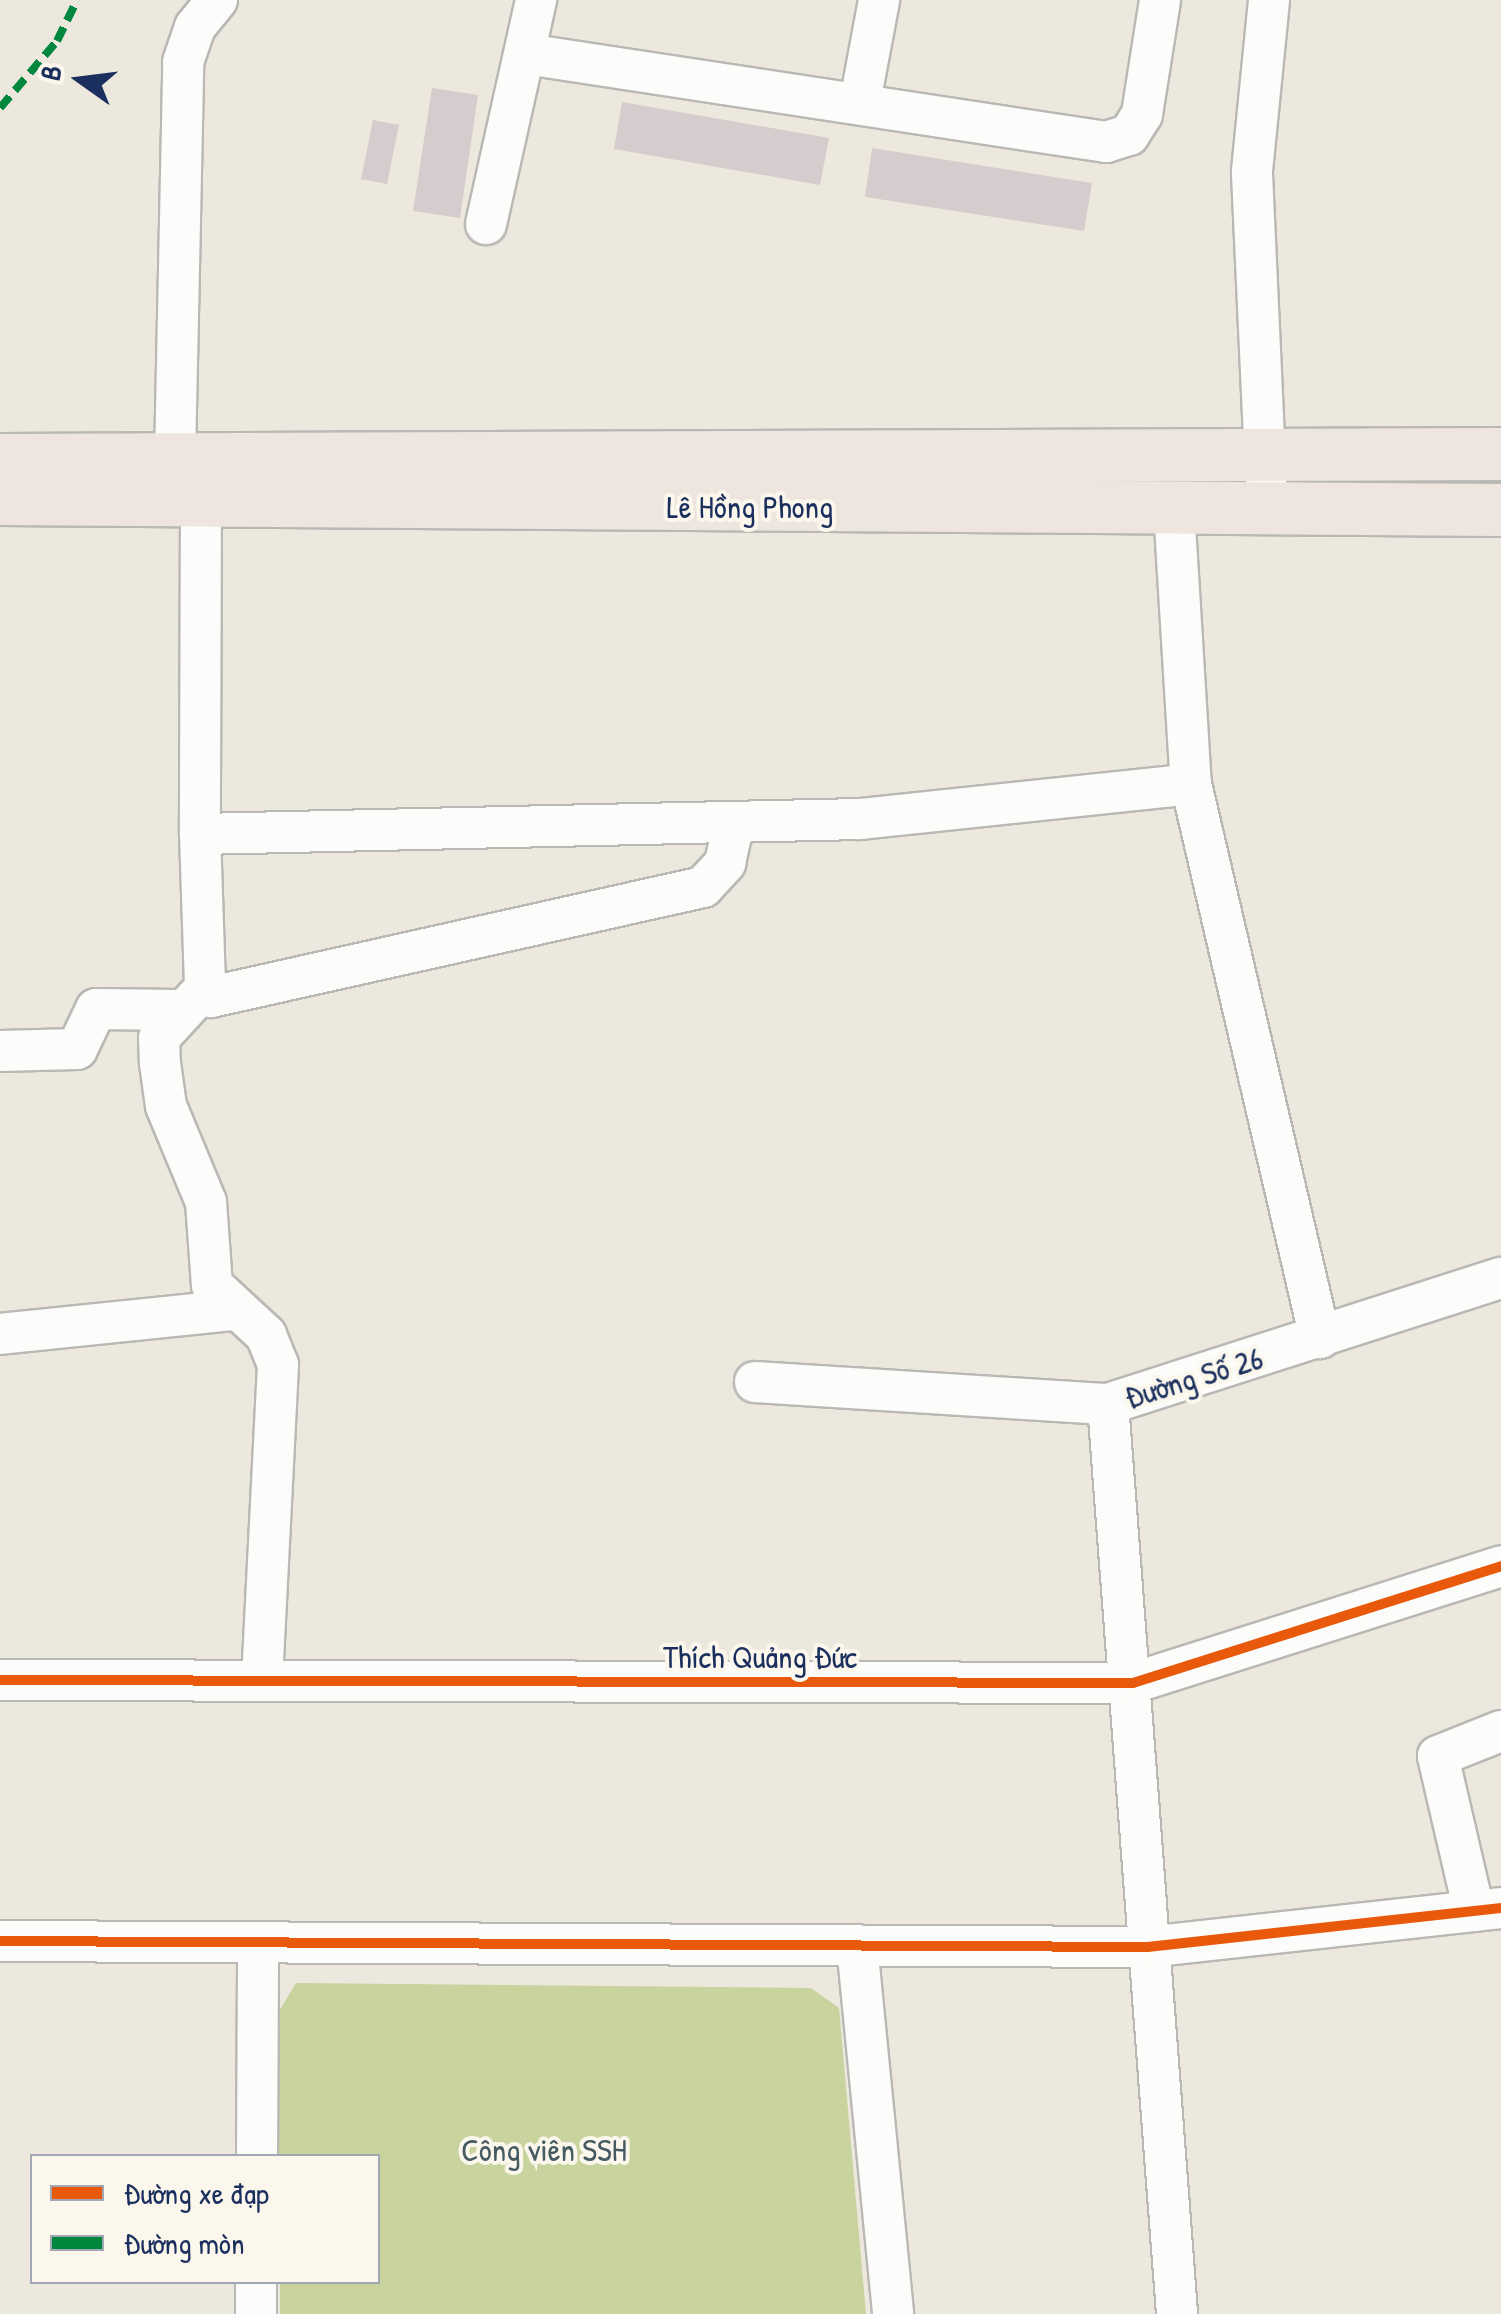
<!DOCTYPE html>
<html>
<head>
<meta charset="utf-8">
<style>
  body { margin:0 }
  #map { position:relative; width:1501px; height:2314px; overflow:hidden; background:#ede8dd; font-family:"Patrick Hand",sans-serif }
  div>[style] { position:absolute }
  .green>* { inset:0; background:#c8d39d }
  .building>* { inset:0; background:#d6cccd }
  .roads { filter:drop-shadow(2px 0 #b9b8b5) drop-shadow(-2px 0 #b9b8b5) drop-shadow(0 2px #b9b8b5) drop-shadow(0 -2px #b9b8b5) }
  .minor>* { height:40px; margin:-20px; padding:0 20px; transform-origin:20px; border-radius:20px; background:#fcfcfa }
  .major>* { height:52px; margin:-26px; padding:0 26px; transform-origin:26px; border-radius:26px; background:#eee6de }
  .quiet>* { height:8px; margin-top:-4px; transform-origin:0; background:repeating-linear-gradient(90deg,#00873e 0 15px,transparent 0 23px) }
  .cycleway>* { height:10px; margin:-5px; padding:0 5px; transform-origin:5px; border-radius:5px; background:#e8590c }
  span { translate:-50% -50%; white-space:nowrap; text-align:center; line-height:1.15; -webkit-text-stroke:8px #fbf7ec; paint-order:stroke }
  .street-label { font-size:32px; color:#1b2f5e }
  .park-label { font-size:32px; color:#465b61 }
  .legend { position:absolute; left:30px; top:2154px; width:350px; height:130px; box-sizing:border-box; background:#fbf7ec; border:2px solid #a1a7b3; margin:0; padding:12px 18px; list-style:none; font-size:30px; color:#1b2f5e }
  .legend li { display:flex; align-items:center; gap:20px; height:50px }
  .legend b { width:50px; border:2px solid #a1a7b3 }
  .north { position:absolute; left:30px; top:30px; width:100px; height:100px; -webkit-text-stroke:8px #fbf7ec; paint-order:stroke; rotate:284deg; font-size:28px; font-weight:700; line-height:40px; text-align:center; color:#1b2f5e }
  .north::after { content:''; display:block; margin:auto; width:35px; height:45px; background:#1b2f5e; clip-path:polygon(50% 0,100% 100%,50% 72%,0 100%) }
</style>
</head>
<body>
<div id="map">
  <div class="green">
    <div style="clip-path:polygon(296px 1983px,811px 1988px,839px 2008px,866px 2314px,280px 2314px,280px 2282px,378px 2282px,378px 2156px,279px 2156px,278px 2013px)"></div>
  </div>
  <div class="building">
    <div style="clip-path:polygon(432px 88px,478px 95px,460px 218px,413px 211px)"></div>
    <div style="clip-path:polygon(622px 102px,829px 138px,820px 185px,614px 149px)"></div>
    <div style="clip-path:polygon(373px 120px,399px 125px,387px 184px,361px 179px)"></div>
    <div style="clip-path:polygon(872px 148px,1092px 183px,1084px 231px,865px 197px)"></div>
  </div>
  <div class="roads">
    <div class="minor">
      <div style="left:526px;top:54px;width:587px;rotate:8.63deg"></div>
      <div style="left:1106px;top:142px;width:24px;rotate:-17deg"></div>
      <div style="left:1129px;top:135px;width:25px;rotate:-58deg"></div>
      <div style="left:1142px;top:114px;width:115px;rotate:-81deg"></div>
      <div style="left:860px;top:102px;width:104px;rotate:-79.4deg"></div>
      <div style="left:486px;top:224px;width:230px;rotate:-77.4deg"></div>
      <div style="left:175px;top:459px;width:397px;rotate:-88.8deg"></div>
      <div style="left:183px;top:62px;width:37px;rotate:-71deg"></div>
      <div style="left:195px;top:27px;width:35px;rotate:-51deg"></div>
      <div style="left:1266px;top:482px;width:311px;rotate:-92.6deg"></div>
      <div style="left:1252px;top:171px;width:172px;rotate:-84.3deg"></div>
      <div style="left:201px;top:503px;width:331px;rotate:90.2deg"></div>
      <div style="left:200px;top:834px;width:154px;rotate:88.1deg"></div>
      <div style="left:205px;top:988px;width:11px;rotate:56deg"></div>
      <div style="left:211px;top:997px;width:504px;rotate:-12.6deg"></div>
      <div style="left:703px;top:887px;width:33px;rotate:-47deg"></div>
      <div style="left:725px;top:863px;width:42px;rotate:-77.6deg"></div>
      <div style="left:1174px;top:509px;width:276px;rotate:86.5deg"></div>
      <div style="left:1191px;top:784px;width:569px;rotate:76.89deg"></div>
      <div style="left:200px;top:834px;width:660px;rotate:-1.3deg"></div>
      <div style="left:860px;top:819px;width:333px;rotate:-6deg"></div>
      <div style="left:205px;top:988px;width:68px;rotate:132.6deg"></div>
      <div style="left:159px;top:1038px;width:25px;rotate:88deg"></div>
      <div style="left:160px;top:1063px;width:43px;rotate:82.1deg"></div>
      <div style="left:166px;top:1106px;width:104px;rotate:67.4deg"></div>
      <div style="left:206px;top:1202px;width:83px;rotate:85.9deg"></div>
      <div style="left:212px;top:1285px;width:74px;rotate:42.8deg"></div>
      <div style="left:266px;top:1335px;width:32px;rotate:68deg"></div>
      <div style="left:278px;top:1365px;width:315px;rotate:92.9deg"></div>
      <div style="left:0;top:1051px;width:77px;rotate:-1.5deg"></div>
      <div style="left:77px;top:1049px;width:44px;rotate:-64.6deg"></div>
      <div style="left:96px;top:1009px;width:83px;rotate:0.7deg"></div>
      <div style="left:0;top:1334px;width:235px;rotate:-5.9deg"></div>
      <div style="left:755px;top:1382px;width:354px;rotate:3.6deg"></div>
      <div style="left:1108px;top:1404px;width:413px;rotate:-17.8deg"></div>
      <div style="left:1108px;top:1404px;width:913px;rotate:85.66deg"></div>
      <div style="left:0;top:1680px;width:1133px;rotate:0.15deg"></div>
      <div style="left:1133px;top:1683px;width:386px;rotate:-17.6deg"></div>
      <div style="left:1474px;top:1911px;width:159px;rotate:-103.1deg"></div>
      <div style="left:1438px;top:1756px;width:68px;rotate:-21.6deg"></div>
      <div style="left:0;top:1941px;width:1148px;rotate:0.3deg"></div>
      <div style="left:1148px;top:1947px;width:355px;rotate:-6.3deg"></div>
      <div style="left:857px;top:1945px;width:371px;rotate:84.4deg"></div>
      <div style="left:257px;top:2156px;width:214px;rotate:-89.7deg"></div>
      <div style="left:256px;top:2314px;width:32px;rotate:-90deg"></div>
    </div>
    <div class="major">
      <div style="left:0;top:460px;width:1501px;rotate:-0.23deg"></div>
      <div style="left:0;top:499px;width:1501px;rotate:0.42deg"></div>
    </div>
  </div>
  <div class="quiet">
    <div style="left:0;top:108px;width:88px;rotate:-49.6deg"></div>
    <div style="left:57px;top:41px;width:46px;rotate:-64deg"></div>
  </div>
  <div class="cycleway">
    <div style="left:0;top:1680px;width:1133px;rotate:0.15deg"></div>
    <div style="left:1133px;top:1683px;width:386px;rotate:-17.6deg"></div>
    <div style="left:0;top:1941px;width:1148px;rotate:0.3deg"></div>
    <div style="left:1148px;top:1947px;width:355px;rotate:-6.3deg"></div>
  </div>
  <div class="street-label">
    <span style="left:750px;top:507px">Lê Hồng Phong</span>
    <span style="left:1194px;top:1378px;rotate:-17deg">Đường Số 26</span>
    <span style="left:760px;top:1657px">Thích Quảng Đức</span>
  </div>
  <div class="park-label">
    <span style="left:544px;top:2150px">Công viên SSH</span>
  </div>
  <ul class="legend">
  <li><b style="height:12px;background:#e8590c"></b>Đường xe đạp</li>
  <li><b style="height:12px;background:#00873e"></b>Đường mòn</li>
  </ul>
  <div class="north">B</div>
</div>
</body>
</html>
